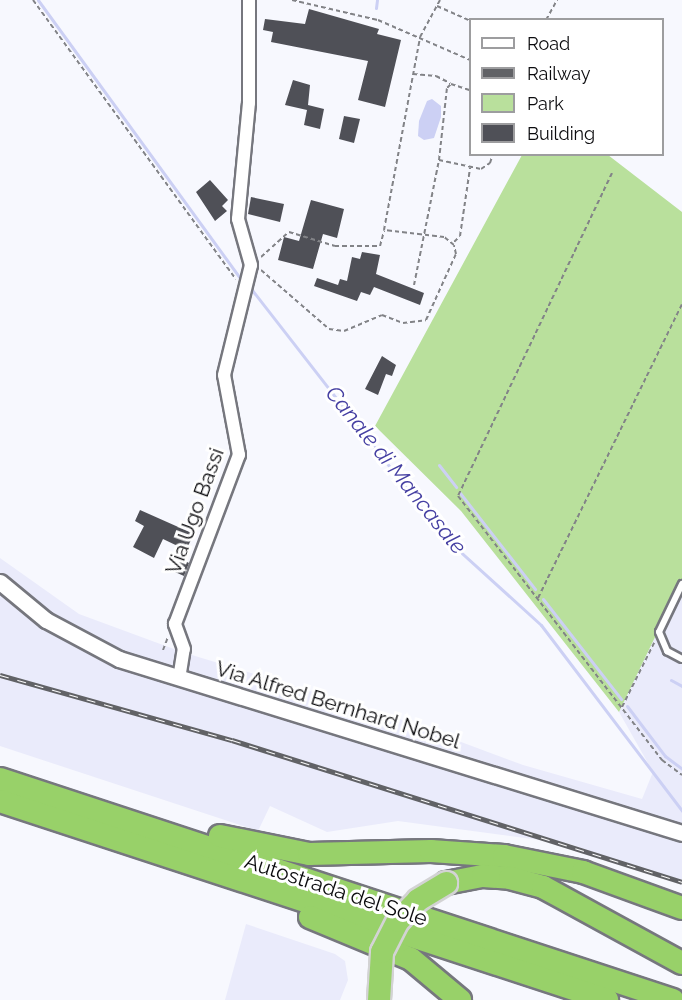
<!DOCTYPE html>
<html>
<head>
<meta charset="utf-8">
<style>
  body { margin:0 }
  #map { position:relative; width:682px; height:1000px; overflow:hidden; background:#f7f8fe; font-family:Raleway,sans-serif }
  div>[style] { position:absolute }
  .built>* { inset:0; background:#eaebfb }
  .green>* { inset:0; background:#b9e09c }
  .water>* { inset:0; background:#ccd0f4 }
  .stream>* { height:3px; margin:-1.5px; padding:0 1.5px; transform-origin:1.5px; border-radius:1.5px; background:#ccd0f4 }
  .building>* { inset:0; background:#4f5057 }
  .path>* { height:2px; margin-top:-1px; transform-origin:0; background:repeating-linear-gradient(90deg,#828387 0 4.5px,transparent 0 7.5px) }
  .roads { filter:drop-shadow(2px 0 #76777e) drop-shadow(-2px 0 #76777e) drop-shadow(0 2px #76777e) drop-shadow(0 -2px #76777e) }
  .service>* { height:6px; margin:-3px; padding:0 3px; transform-origin:3px; border-radius:3px; background:#fff }
  .minor>* { height:12px; margin:-6px; padding:0 6px; transform-origin:6px; border-radius:6px; background:#fff }
  .tertiary>* { height:15px; margin:-7.5px; padding:0 7.5px; transform-origin:7.5px; border-radius:7.5px; background:#fff }
  .motorway>* { height:22px; margin:-11px; padding:0 11px; transform-origin:11px; border-radius:11px; background:#98d169 }
  .rail>* { height:5px; margin-top:-2.5px; transform-origin:0; background:repeating-linear-gradient(90deg,#fff 0 9px,#616266 0 18px); box-sizing:border-box; border-block:2px solid #616266 }
  .bridges { filter:drop-shadow(2px 0 #d3d3d4) drop-shadow(-2px 0 #d3d3d4) drop-shadow(0 2px #d3d3d4) drop-shadow(0 -2px #d3d3d4) }
  .motorway-bridge>* { height:22px; margin:-11px; padding:0 11px; transform-origin:11px; border-radius:11px; background:#98d169 }
  span { translate:-50% -50%; white-space:nowrap; text-align:center; line-height:1.15; -webkit-text-stroke:6px #fff; paint-order:stroke }
  .street-label { font-size:21px; color:#0b0b0e }
  .water-label { font-size:22px; color:#453fa2; font-style:italic }
  .legend { position:absolute; left:469px; top:18px; width:195px; height:138px; box-sizing:border-box; background:#fff; border:2px solid #9d9d9f; margin:0; padding:8px 10px; list-style:none; font-size:18px; color:#0b0b0e }
  .legend li { display:flex; align-items:center; gap:12px; height:30px }
  .legend b { width:30px; border:2px solid #9d9d9f }
</style>
</head>
<body>
<div id="map">
  <div class="built">
    <div style="clip-path:polygon(0 558px,79px 614px,182px 652px,386px 714px,523px 765px,642px 799px,653px 772px,619px 712px,682px 581px,682px 884px,570px 844px,398px 821px,327px 832px,270px 806px,258px 831px,0 746px)"></div>
    <div style="clip-path:polygon(246px 924px,335px 954px,345px 961px,348px 980px,340px 1000px,225px 1000px)"></div>
  </div>
  <div class="green">
    <div style="clip-path:polygon(522px 155px,608px 155px,682px 212px,682px 581px,619px 712px,461px 511px,375px 426px)"></div>
  </div>
  <div class="water">
    <div style="clip-path:polygon(432px 99px,441px 106px,441px 117px,434px 138px,424px 140px,418px 136px,419px 121px,427px 101px)"></div>
  </div>
  <div class="stream">
    <div style="left:38px;top:0;width:349px;rotate:54deg"></div>
    <div style="left:376px;top:8px;width:8px;rotate:-83deg"></div>
    <div style="left:252px;top:290px;width:313px;rotate:52.1deg"></div>
    <div style="left:444px;top:537px;width:131px;rotate:42.2deg"></div>
    <div style="left:541px;top:625px;width:233px;rotate:52.8deg"></div>
    <div style="left:439px;top:465px;width:28px;rotate:52deg"></div>
    <div style="left:460px;top:493px;width:122px;rotate:52deg"></div>
    <div style="left:543px;top:599px;width:127px;rotate:52deg"></div>
    <div style="left:671px;top:680px;width:13px;rotate:29deg"></div>
    <div style="left:627px;top:706px;width:63px;rotate:52.8deg"></div>
    <div style="left:665px;top:756px;width:21px;rotate:37deg"></div>
  </div>
  <div class="building">
    <div style="clip-path:polygon(309px 9px,379px 29px,377px 34px,401px 40px,385px 107px,358px 100px,368px 61px,271px 42px,273px 32px,263px 30px,265px 19px,305px 24px)"></div>
    <div style="clip-path:polygon(293px 80px,310px 85px,308px 105px,324px 109px,320px 129px,304px 125px,307px 110px,285px 105px)"></div>
    <div style="clip-path:polygon(344px 116px,360px 119px,354px 143px,339px 139px)"></div>
    <div style="clip-path:polygon(210px 180px,228px 200px,222px 206px,227px 211px,215px 221px,196px 192px)"></div>
    <div style="clip-path:polygon(251px 197px,284px 204px,280px 222px,248px 214px)"></div>
    <div style="clip-path:polygon(311px 200px,344px 209px,337px 238px,323px 234px,313px 269px,278px 260px,284px 237px,299px 241px)"></div>
    <div style="clip-path:polygon(362px 252px,380px 255px,376px 274px,424px 293px,420px 305px,374px 287px,370px 295px,361px 292px,357px 301px,314px 286px,317px 278px,338px 285px,340px 279px,347px 281px,352px 257px,360px 259px)"></div>
    <div style="clip-path:polygon(382px 356px,396px 365px,392px 376px,386px 374px,378px 395px,365px 389px)"></div>
    <div style="clip-path:polygon(140px 510px,194px 534px,186px 550px,163px 539px,154px 558px,133px 547px,144px 526px,135px 521px)"></div>
    <div style="clip-path:polygon(181px 559px,189px 563px,184px 576px,175px 572px)"></div>
  </div>
  <div class="path">
    <div style="left:33px;top:0;width:345px;rotate:54deg"></div>
    <div style="left:292px;top:0;width:88px;rotate:13.1deg"></div>
    <div style="left:378px;top:20px;width:100px;rotate:23.5deg"></div>
    <div style="left:437px;top:6px;width:36px;rotate:24deg"></div>
    <div style="left:546px;top:20px;width:23px;rotate:-61deg"></div>
    <div style="left:413px;top:74px;width:23px;rotate:5deg"></div>
    <div style="left:436px;top:76px;width:16px;rotate:27deg"></div>
    <div style="left:439px;top:160px;width:43px;rotate:12.1deg"></div>
    <div style="left:481px;top:169px;width:11px;rotate:-34deg"></div>
    <div style="left:490px;top:163px;width:9px;rotate:-72deg"></div>
    <div style="left:612px;top:173px;width:358px;rotate:115.5deg"></div>
    <div style="left:458px;top:496px;width:334px;rotate:52.3deg"></div>
    <div style="left:662px;top:760px;width:25px;rotate:37deg"></div>
    <div style="left:454px;top:242px;width:8px;rotate:-45deg"></div>
    <div style="left:460px;top:236px;width:69px;rotate:-81.6deg"></div>
    <div style="left:261px;top:257px;width:38px;rotate:-42deg"></div>
    <div style="left:289px;top:232px;width:48px;rotate:16.9deg"></div>
    <div style="left:335px;top:246px;width:45px"></div>
    <div style="left:380px;top:246px;width:16px;rotate:-75deg"></div>
    <div style="left:261px;top:270px;width:90px;rotate:40.9deg"></div>
    <div style="left:329px;top:329px;width:15px;rotate:8deg"></div>
    <div style="left:344px;top:331px;width:41px;rotate:-22.8deg"></div>
    <div style="left:382px;top:315px;width:22px;rotate:21deg"></div>
    <div style="left:403px;top:323px;width:23px;rotate:-7deg"></div>
    <div style="left:426px;top:320px;width:72px;rotate:-65.6deg"></div>
    <div style="left:456px;top:254px;width:9px;rotate:-103deg"></div>
    <div style="left:454px;top:245px;width:13px;rotate:-141deg"></div>
    <div style="left:444px;top:237px;width:60px;rotate:-173.3deg"></div>
    <div style="left:384px;top:230px;width:196px;rotate:-79.4deg"></div>
    <div style="left:420px;top:37px;width:42px;rotate:-61.6deg"></div>
    <div style="left:414px;top:285px;width:127px;rotate:-78.7deg"></div>
    <div style="left:439px;top:160px;width:72px;rotate:-83.7deg"></div>
    <div style="left:447px;top:88px;width:6px;rotate:-45deg"></div>
    <div style="left:451px;top:84px;width:20px;rotate:18deg"></div>
    <div style="left:538px;top:598px;width:327px;rotate:-63.9deg"></div>
    <div style="left:163px;top:650px;width:14px;rotate:-69deg"></div>
    <div style="left:622px;top:707px;width:72px;rotate:-63.4deg"></div>
  </div>
  <div class="roads">
    <div class="service">
      <div style="left:682px;top:584px;width:53px;rotate:115.6deg"></div>
      <div style="left:659px;top:632px;width:21px;rotate:67deg"></div>
      <div style="left:667px;top:651px;width:17px;rotate:28deg"></div>
    </div>
    <div class="minor">
      <div style="left:179px;top:679px;width:30px;rotate:-81deg"></div>
      <div style="left:184px;top:649px;width:27px;rotate:-110deg"></div>
      <div style="left:175px;top:624px;width:181px;rotate:-69.3deg"></div>
      <div style="left:239px;top:455px;width:81px;rotate:-100.6deg"></div>
      <div style="left:224px;top:375px;width:113px;rotate:-76.2deg"></div>
      <div style="left:251px;top:265px;width:48px;rotate:-105.8deg"></div>
      <div style="left:238px;top:219px;width:117px;rotate:-84.6deg"></div>
      <div style="left:249px;top:103px;width:103px;rotate:-90deg"></div>
    </div>
    <div class="tertiary">
      <div style="left:0;top:582px;width:60px;rotate:39.6deg"></div>
      <div style="left:46px;top:620px;width:83px;rotate:28.1deg"></div>
      <div style="left:119px;top:659px;width:589px;rotate:17.17deg"></div>
    </div>
    <div class="motorway">
      <div style="left:0;top:779px;width:708px;rotate:18.18deg"></div>
      <div style="left:0;top:801px;width:639px;rotate:18.15deg"></div>
      <div style="left:220px;top:836px;width:91px;rotate:11.4deg"></div>
      <div style="left:309px;top:854px;width:122px;rotate:-1.4deg"></div>
      <div style="left:431px;top:851px;width:73px;rotate:3.9deg"></div>
      <div style="left:504px;top:856px;width:81px;rotate:11.4deg"></div>
      <div style="left:583px;top:872px;width:105px;rotate:20deg"></div>
      <div style="left:446px;top:883px;width:38px;rotate:-11deg"></div>
      <div style="left:483px;top:876px;width:27px;rotate:4deg"></div>
      <div style="left:510px;top:878px;width:34px;rotate:15deg"></div>
      <div style="left:543px;top:887px;width:158px;rotate:28.7deg"></div>
      <div style="left:310px;top:917px;width:109px;rotate:22.6deg"></div>
      <div style="left:411px;top:959px;width:64px;rotate:39.9deg"></div>
    </div>
  </div>
  <div class="rail">
    <div style="left:0;top:675px;width:241px;rotate:15.7deg"></div>
    <div style="left:232px;top:740px;width:472px;rotate:17.5deg"></div>
  </div>
  <div class="bridges">
    <div class="motorway-bridge">
      <div style="left:379px;top:1000px;width:48px;rotate:-86.4deg"></div>
      <div style="left:382px;top:952px;width:35px;rotate:-63deg"></div>
      <div style="left:398px;top:921px;width:29px;rotate:-46deg"></div>
      <div style="left:418px;top:900px;width:33px;rotate:-31deg"></div>
    </div>
  </div>
  <div class="street-label">
    <span style="left:195px;top:511px;rotate:-70deg">Via Ugo Bassi</span>
    <span style="left:338px;top:705px;rotate:17deg">Via Alfred Bernhard Nobel</span>
    <span style="left:336px;top:890px;rotate:18deg">Autostrada del Sole</span>
  </div>
  <div class="water-label">
    <span style="left:396px;top:470px;rotate:51deg">Canale di Mancasale</span>
  </div>
  <ul class="legend">
  <li><b style="height:8px;background:#fff"></b>Road</li>
  <li><b style="height:8px;background:#616266"></b>Railway</li>
  <li><b style="height:16px;background:#b9e09c"></b>Park</li>
  <li><b style="height:16px;background:#4f5057"></b>Building</li>
  </ul>
</div>
</body>
</html>
